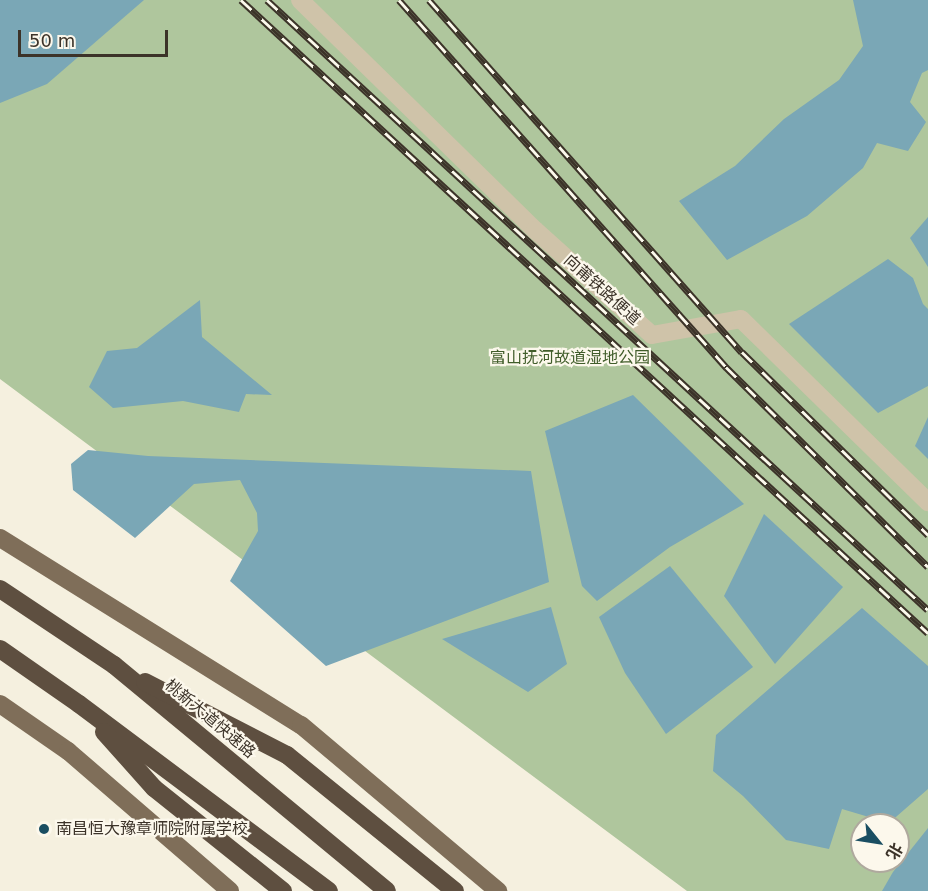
<!DOCTYPE html>
<html>
<head>
<meta charset="utf-8">
<style>
  body { margin:0 }
  #map { position:relative; width:928px; height:891px; overflow:hidden; background:#f5f0df; font-family:"DejaVu Sans","Noto Sans SC",sans-serif }
  div>[style] { position:absolute }
  .green>* { inset:0; background:#afc69d }
  .water>* { inset:0; background:#7aa7b6 }
  .minor>* { height:18px; margin:-9px; padding:0 9px; transform-origin:9px; border-radius:9px; background:#cfc3a9 }
  .major>* { height:18px; margin:-9px; padding:0 9px; transform-origin:9px; border-radius:9px; background:#7f6e59 }
  .highway>* { height:18px; margin:-9px; padding:0 9px; transform-origin:9px; border-radius:9px; background:#5e4f40 }
  .rail>* { height:7px; margin-top:-3.5px; transform-origin:0; background:repeating-linear-gradient(90deg,#fcf8ec 0 14px,#3c3329 0 28px); box-sizing:border-box; border-block:2px solid #3c3329 }
  .dots>* { width:16px; height:16px; translate:-50% -50%; box-sizing:border-box; border:3px solid #fcf8ec; border-radius:50% }
  span { translate:-50% -50%; white-space:nowrap; text-align:center; line-height:1.15; -webkit-text-stroke:4.5px #fcf8ec; paint-order:stroke }
  .street-label { font-size:16px; color:#3c3329 }
  .park-label { font-size:16px; color:#405d2a }
  .poi-label { font-size:16px; color:#3c3329 }
  .left { translate:0 -50%; text-align:left }
  .north { position:absolute; left:850px; top:813px; width:60px; height:60px; box-sizing:border-box; background:#fcf8ec; border:2px solid #afa99e; border-radius:50%; rotate:120deg; font-size:16px; font-weight:700; line-height:24px; text-align:center; color:#3c3329 }
  .north::after { content:''; display:block; margin:auto; width:21px; height:27px; background:#1a4e62; clip-path:polygon(50% 0,100% 100%,50% 72%,0 100%) }
  .scale { position:absolute; left:18px; top:30px; width:150px; height:27px; box-sizing:border-box; border:3px solid #3c3329; border-top:0; padding-left:8px; font-size:18px; line-height:21px; white-space:nowrap; color:#3c3329; -webkit-text-stroke:4px #fcf8ec; paint-order:stroke }
</style>
</head>
<body>
<div id="map">
  <div class="green">
    <div style="clip-path:polygon(evenodd,0 0,928px 0,928px 891px,687px 891px,0 379px,0 0,862px 825px,898px 825px,898px 861px,862px 861px,862px 825px)"></div>
  </div>
  <div class="water">
    <div style="clip-path:polygon(0 0,144px 0,47px 84px,0 103px)"></div>
    <div style="clip-path:polygon(853px 0,928px 0,928px 70px,922px 73px,910px 102px,926px 122px,908px 151px,877px 143px,863px 168px,807px 216px,727px 260px,679px 201px,735px 166px,784px 119px,839px 80px,863px 46px)"></div>
    <div style="clip-path:polygon(928px 217px,928px 267px,910px 238px)"></div>
    <div style="clip-path:polygon(888px 259px,913px 278px,923px 304px,928px 309px,928px 386px,878px 413px,789px 324px)"></div>
    <div style="clip-path:polygon(200px 300px,202px 337px,272px 395px,246px 394px,239px 412px,183px 401px,113px 408px,89px 387px,107px 351px,137px 348px)"></div>
    <div style="clip-path:polygon(633px 395px,744px 504px,670px 547px,597px 601px,582px 586px,545px 431px)"></div>
    <div style="clip-path:polygon(928px 417px,928px 459px,915px 446px)"></div>
    <div style="clip-path:polygon(88px 450px,148px 456px,531px 471px,549px 582px,326px 666px,230px 581px,258px 531px,257px 513px,240px 480px,194px 484px,135px 538px,73px 490px,71px 464px)"></div>
    <div style="clip-path:polygon(764px 514px,843px 587px,775px 664px,724px 596px)"></div>
    <div style="clip-path:polygon(670px 566px,753px 667px,666px 734px,625px 673px,599px 617px)"></div>
    <div style="clip-path:polygon(551px 607px,567px 664px,528px 692px,442px 639px)"></div>
    <div style="clip-path:polygon(862px 608px,928px 666px,928px 789px,889px 823px,842px 809px,829px 849px,786px 840px,743px 796px,713px 771px,716px 735px)"></div>
    <div style="clip-path:polygon(928px 828px,928px 891px,882px 891px,893px 872px)"></div>
  </div>
  <div class="minor">
    <div style="left:300px;top:0;width:329px;rotate:44.4deg"></div>
    <div style="left:535px;top:230px;width:157px;rotate:41.9deg"></div>
    <div style="left:652px;top:335px;width:90px;rotate:-10.2deg"></div>
    <div style="left:741px;top:319px;width:262px;rotate:44.4deg"></div>
  </div>
  <div class="major">
    <div style="left:0;top:538px;width:354px;rotate:31.9deg"></div>
    <div style="left:301px;top:725px;width:258px;rotate:40.1deg"></div>
    <div style="left:0;top:704px;width:83px;rotate:34.7deg"></div>
    <div style="left:68px;top:751px;width:214px;rotate:40.8deg"></div>
  </div>
  <div class="highway">
    <div style="left:0;top:589px;width:137px;rotate:33.7deg"></div>
    <div style="left:114px;top:665px;width:354px;rotate:39.6deg"></div>
    <div style="left:0;top:649px;width:96px;rotate:34.8deg"></div>
    <div style="left:79px;top:704px;width:312px;rotate:36.8deg"></div>
    <div style="left:145px;top:682px;width:160px;rotate:27.2deg"></div>
    <div style="left:287px;top:755px;width:216px;rotate:39deg"></div>
    <div style="left:104px;top:732px;width:75px;rotate:48.2deg"></div>
    <div style="left:154px;top:788px;width:165px;rotate:38.6deg"></div>
  </div>
  <div class="rail">
    <div style="left:241px;top:0;width:934px;rotate:42.66deg"></div>
    <div style="left:267px;top:0;width:899px;rotate:42.7deg"></div>
    <div style="left:399px;top:0;width:492px;rotate:48.3deg"></div>
    <div style="left:726px;top:367px;width:284px;rotate:44.7deg"></div>
    <div style="left:429px;top:0;width:471px;rotate:48.4deg"></div>
    <div style="left:742px;top:352px;width:261px;rotate:44.5deg"></div>
  </div>
  <div class="dots">
    <div style="left:44px;top:829px;background:#1a4e62"></div>
  </div>
  <div class="street-label">
    <span style="left:602px;top:290px;rotate:42deg">向莆铁路便道</span>
    <span style="left:210px;top:719px;rotate:40deg">桃新大道快速路</span>
  </div>
  <div class="park-label">
    <span style="left:570px;top:358px">富山抚河故道湿地公园</span>
  </div>
  <div class="poi-label">
    <span class="left" style="left:56px;top:829px">南昌恒大豫章师院附属学校</span>
  </div>
  <div class="north">北</div>
  <div class="scale">50 m</div>
</div>
</body>
</html>
